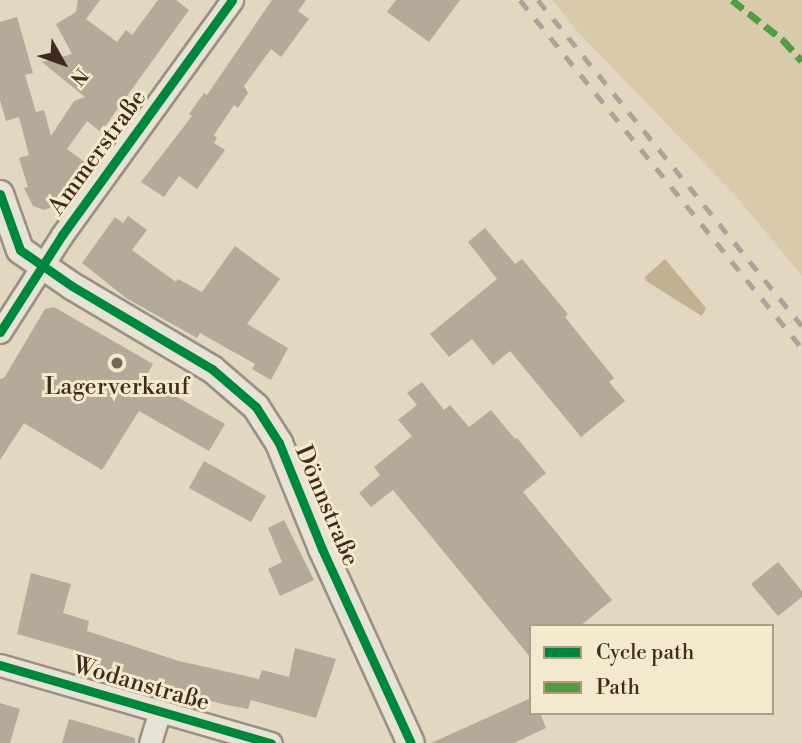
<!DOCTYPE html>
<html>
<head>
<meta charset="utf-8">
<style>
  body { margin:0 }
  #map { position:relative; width:802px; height:743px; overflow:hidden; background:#e2d7c0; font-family:"Libre Bodoni",serif }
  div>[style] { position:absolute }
  .green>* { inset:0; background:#d9caab }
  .water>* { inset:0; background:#c1b193 }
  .building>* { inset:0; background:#b3aa9a }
  .roads { filter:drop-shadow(2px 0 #999182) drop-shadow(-2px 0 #999182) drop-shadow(0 2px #999182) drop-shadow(0 -2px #999182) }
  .minor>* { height:21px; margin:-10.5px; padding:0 10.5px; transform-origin:10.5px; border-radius:10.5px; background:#e7e2d6 }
  .tertiary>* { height:26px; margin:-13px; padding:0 13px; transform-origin:13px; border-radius:13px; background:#e7e2d6 }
  .rail>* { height:5px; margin-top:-2.5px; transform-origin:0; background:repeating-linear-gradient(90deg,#aaa49b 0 12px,transparent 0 24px) }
  .quiet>* { height:7px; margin-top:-3.5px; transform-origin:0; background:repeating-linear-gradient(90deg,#539d3f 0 14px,transparent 0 21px) }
  .cycleway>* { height:9px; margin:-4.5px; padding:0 4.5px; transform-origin:4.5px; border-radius:4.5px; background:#00873e }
  .dots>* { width:19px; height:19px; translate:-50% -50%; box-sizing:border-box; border:4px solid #f5e9cd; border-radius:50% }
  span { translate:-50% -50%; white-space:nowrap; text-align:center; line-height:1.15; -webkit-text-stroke:6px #f5e9cd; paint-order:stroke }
  .street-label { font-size:24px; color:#3e2c20 }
  .poi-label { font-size:24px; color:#3e2c20 }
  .legend { position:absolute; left:529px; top:624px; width:245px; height:91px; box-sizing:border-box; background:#f5e9cd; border:2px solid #ac9d88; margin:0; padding:9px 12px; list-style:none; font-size:21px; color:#3e2c20 }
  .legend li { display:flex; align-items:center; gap:14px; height:35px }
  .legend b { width:35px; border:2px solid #ac9d88 }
  .north { position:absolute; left:28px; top:28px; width:70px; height:70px; -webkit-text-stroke:5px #f5e9cd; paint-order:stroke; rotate:130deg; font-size:19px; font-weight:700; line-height:28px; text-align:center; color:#3e2c20 }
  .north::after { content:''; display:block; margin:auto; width:24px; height:32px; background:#3e2c20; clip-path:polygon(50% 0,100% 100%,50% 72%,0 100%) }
</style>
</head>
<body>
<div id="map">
  <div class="green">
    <div style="clip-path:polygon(552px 0,802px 0,802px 276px,736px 196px,578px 32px)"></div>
  </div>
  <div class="water">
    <div style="clip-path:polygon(665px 259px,706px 308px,702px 316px,646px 281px,645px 277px)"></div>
  </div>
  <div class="building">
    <div style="clip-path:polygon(78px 0,100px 0,86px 19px,117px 42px,126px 30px,132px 35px,158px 0,176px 0,189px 10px,101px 132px,87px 121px,67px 149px,86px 163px,55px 206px,44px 210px,33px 206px,24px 188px,28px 187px,19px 158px,29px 155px,19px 117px,6px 121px,0 100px,0 22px,17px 17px,33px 73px,25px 75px,36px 112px,44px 110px,51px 136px,74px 101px,85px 97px,42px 62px,72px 54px,56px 24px,76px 12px)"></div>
    <div style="clip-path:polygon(272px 0,306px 0,298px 11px,309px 19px,281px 57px,271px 49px,244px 86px,248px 93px,238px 108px,234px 105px,214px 135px,217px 138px,214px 143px,225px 150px,197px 189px,179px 176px,164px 197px,141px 182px,192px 116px,189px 114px,204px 93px,207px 95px)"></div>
    <div style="clip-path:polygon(396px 0,460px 0,429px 42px,387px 12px)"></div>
    <div style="clip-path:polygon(128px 216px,147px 230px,132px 250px,176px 282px,178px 279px,202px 292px,235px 246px,280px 279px,247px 324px,288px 348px,271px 380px,252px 369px,255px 364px,200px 333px,197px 338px,126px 298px,82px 263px,115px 217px,123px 223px)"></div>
    <div style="clip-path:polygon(485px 228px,515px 264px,522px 259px,568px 314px,565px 317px,614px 378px,609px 382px,625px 401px,581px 437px,510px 351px,493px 365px,472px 339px,449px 357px,430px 334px,497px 279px,468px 242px)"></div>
    <div style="clip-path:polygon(54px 307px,153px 364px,145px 379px,225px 424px,209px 451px,139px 411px,102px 470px,24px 423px,0 460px,0 379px,4px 378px,45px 309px)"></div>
    <div style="clip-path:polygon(422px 382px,444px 410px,450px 405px,469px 427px,491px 410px,515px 439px,517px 438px,546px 473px,523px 492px,612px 600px,580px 626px,531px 626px,531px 658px,393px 490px,371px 507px,359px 493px,380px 475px,374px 467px,412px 436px,398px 420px,417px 405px,407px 393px)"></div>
    <div style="clip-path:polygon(204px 461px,266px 496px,251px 522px,189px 488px)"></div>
    <div style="clip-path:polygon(284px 520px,314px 580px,280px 596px,268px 569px,282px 562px,268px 528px)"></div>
    <div style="clip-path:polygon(778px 562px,802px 591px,802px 597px,778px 616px,751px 584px)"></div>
    <div style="clip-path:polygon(31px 573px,71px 584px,63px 613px,89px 621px,87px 631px,179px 661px,259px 679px,262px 670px,289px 677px,295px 648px,336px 659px,316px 718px,251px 700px,248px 709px,222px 704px,148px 684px,78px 661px,81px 652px,17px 634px)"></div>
    <div style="clip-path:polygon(531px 698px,531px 713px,540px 713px,546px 728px,514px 743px,431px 743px)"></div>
    <div style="clip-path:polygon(0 703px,20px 709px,10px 743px,0 743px)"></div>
    <div style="clip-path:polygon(69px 719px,135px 738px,135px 743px,62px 743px)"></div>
  </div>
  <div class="roads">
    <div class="minor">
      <div style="left:0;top:332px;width:115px;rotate:-57.4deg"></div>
      <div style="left:62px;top:235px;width:290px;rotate:-54.1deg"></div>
      <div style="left:0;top:665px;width:282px;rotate:16.1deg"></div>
      <div style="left:150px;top:743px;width:34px;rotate:-73deg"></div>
    </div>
    <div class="tertiary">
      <div style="left:0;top:194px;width:59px;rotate:70.3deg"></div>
      <div style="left:20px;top:250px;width:63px;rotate:34.7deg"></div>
      <div style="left:72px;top:286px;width:163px;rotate:30.7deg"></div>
      <div style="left:212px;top:369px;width:58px;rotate:40.8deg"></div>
      <div style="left:256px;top:407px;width:43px;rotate:57.4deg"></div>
      <div style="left:279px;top:443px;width:114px;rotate:67.9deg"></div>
      <div style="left:322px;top:549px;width:213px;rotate:65.4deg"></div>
    </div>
  </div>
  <div class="rail">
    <div style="left:520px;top:0;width:448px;rotate:51deg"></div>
    <div style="left:538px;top:0;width:419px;rotate:51deg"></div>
  </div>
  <div class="quiet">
    <div style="left:732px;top:0;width:65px;rotate:38.1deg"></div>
    <div style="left:783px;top:40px;width:28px;rotate:48deg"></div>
  </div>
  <div class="cycleway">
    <div style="left:0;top:194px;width:59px;rotate:70.3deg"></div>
    <div style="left:20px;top:250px;width:63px;rotate:34.7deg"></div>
    <div style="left:72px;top:286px;width:163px;rotate:30.7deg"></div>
    <div style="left:212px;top:369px;width:58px;rotate:40.8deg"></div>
    <div style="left:256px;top:407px;width:43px;rotate:57.4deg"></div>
    <div style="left:279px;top:443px;width:114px;rotate:67.9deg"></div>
    <div style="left:322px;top:549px;width:213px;rotate:65.4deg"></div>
    <div style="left:0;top:332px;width:115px;rotate:-57.4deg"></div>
    <div style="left:62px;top:235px;width:290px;rotate:-54.1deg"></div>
    <div style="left:0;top:665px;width:282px;rotate:16.1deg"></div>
  </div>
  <div class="dots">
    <div style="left:117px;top:363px;background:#776858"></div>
  </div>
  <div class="street-label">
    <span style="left:98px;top:153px;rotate:-54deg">Ammerstraße</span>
    <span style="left:326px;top:506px;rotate:67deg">Dönnstraße</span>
    <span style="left:141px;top:685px;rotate:16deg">Wodanstraße</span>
  </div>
  <div class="poi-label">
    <span style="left:117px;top:388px">Lagerverkauf</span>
  </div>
  <ul class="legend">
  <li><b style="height:9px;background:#00873e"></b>Cycle path</li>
  <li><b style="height:9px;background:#539d3f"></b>Path</li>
  </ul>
  <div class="north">N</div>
</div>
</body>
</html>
